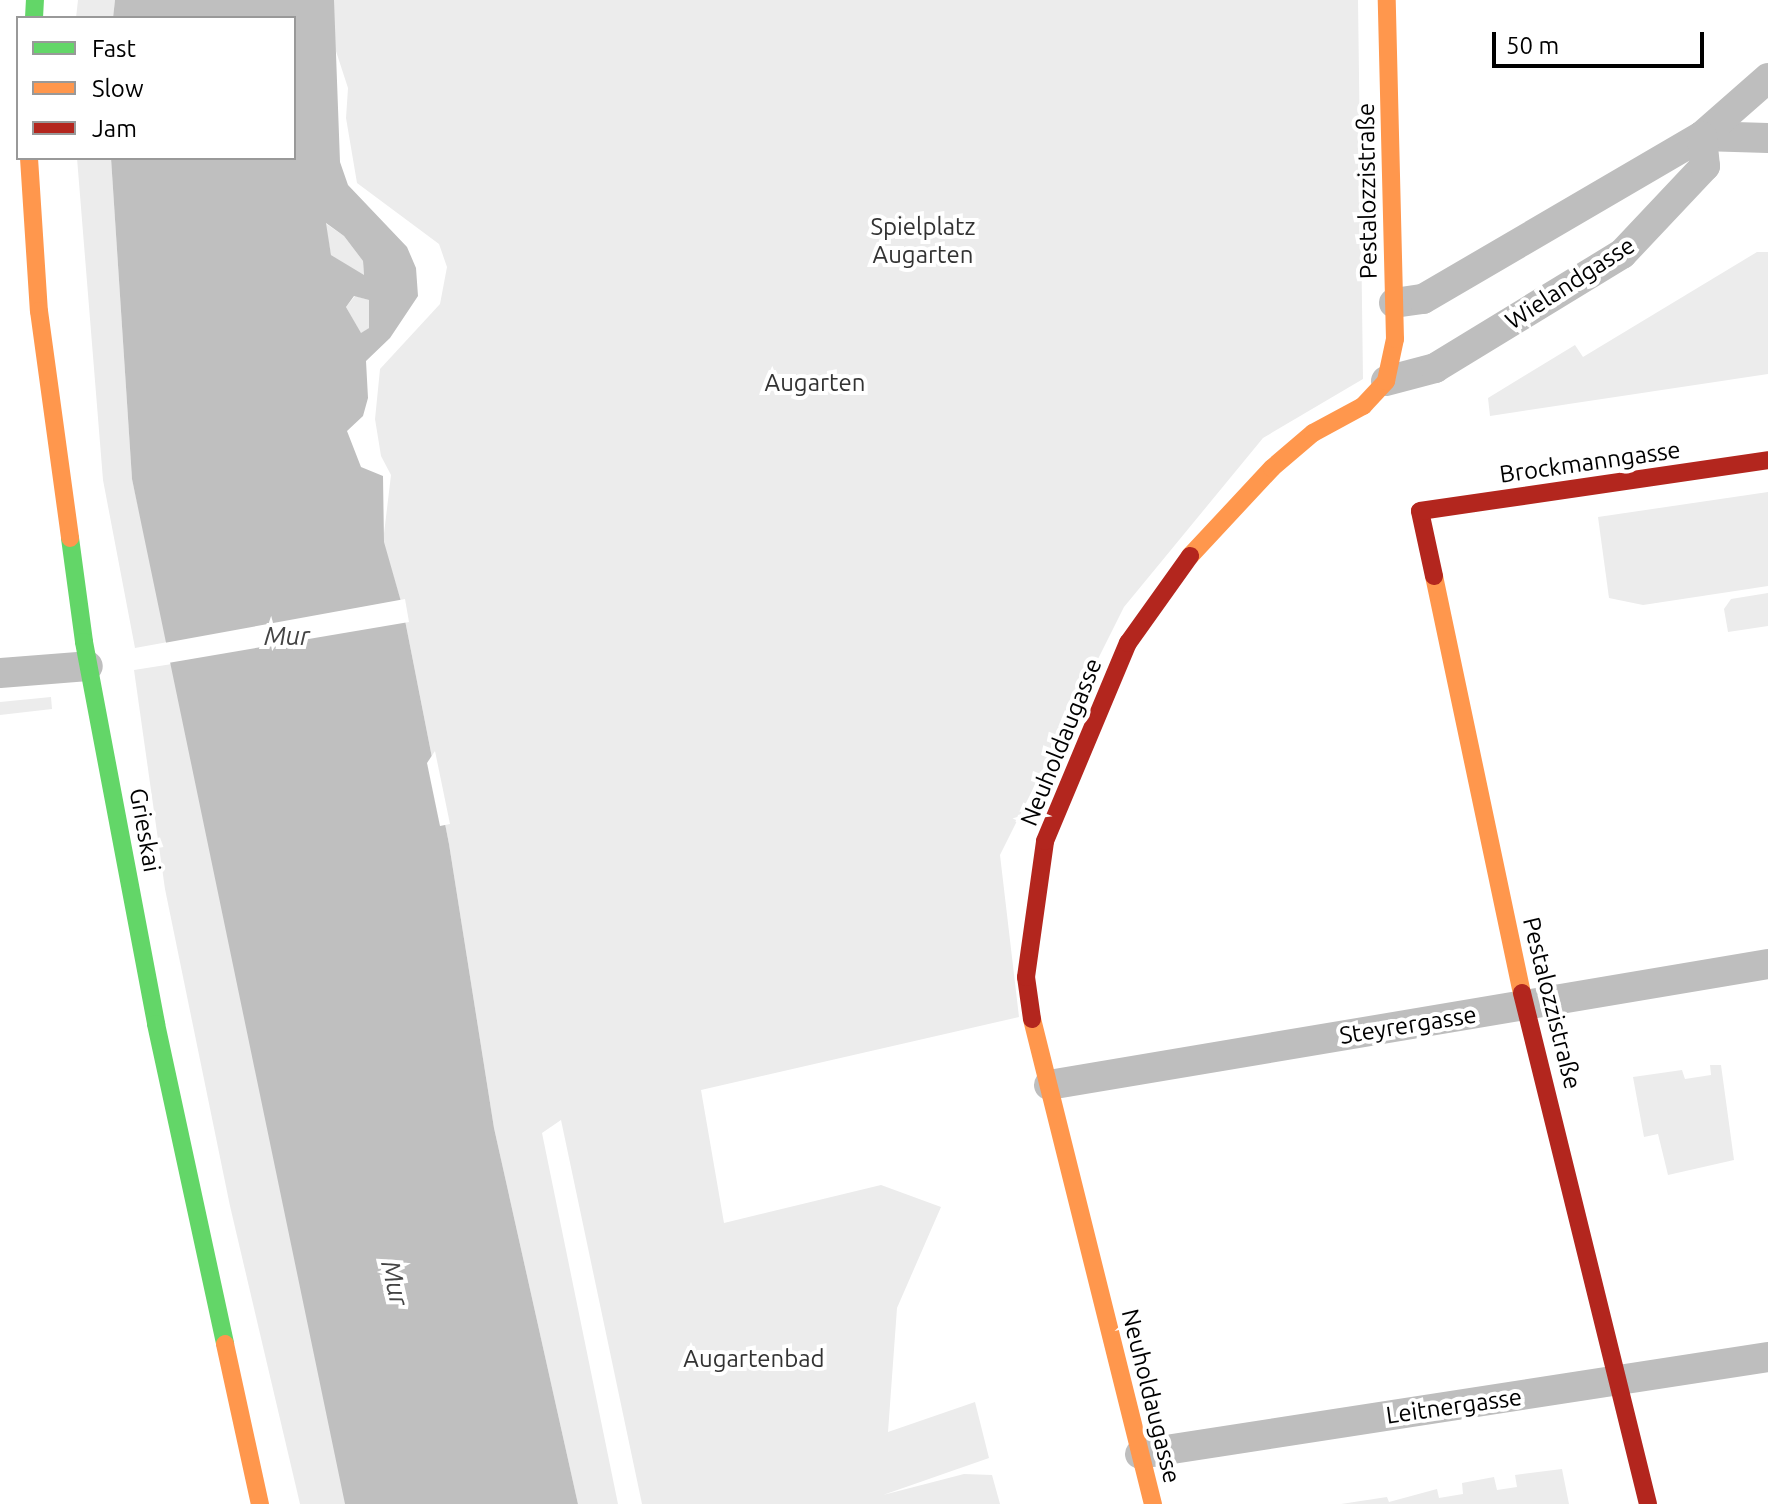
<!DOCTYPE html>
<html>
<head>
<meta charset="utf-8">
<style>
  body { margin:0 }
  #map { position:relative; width:1768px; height:1504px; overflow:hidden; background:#fff; font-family:Ubuntu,sans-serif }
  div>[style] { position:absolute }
  .green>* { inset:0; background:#ececec }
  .water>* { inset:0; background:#bfbfbf }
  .pier>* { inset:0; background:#fff }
  .street>* { height:30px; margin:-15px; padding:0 15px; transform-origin:15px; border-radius:15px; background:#bebebe }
  .fast>* { height:18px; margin:-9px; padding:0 9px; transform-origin:9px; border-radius:9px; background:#63d668 }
  .slow>* { height:18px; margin:-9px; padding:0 9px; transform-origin:9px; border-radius:9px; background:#ff974d }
  .jam>* { height:18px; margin:-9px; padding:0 9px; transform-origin:9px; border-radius:9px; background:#b3261e }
  span { translate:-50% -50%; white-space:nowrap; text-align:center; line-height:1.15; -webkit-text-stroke:8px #fff; paint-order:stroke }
  .street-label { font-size:24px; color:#000 }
  .park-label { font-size:24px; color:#333 }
  .water-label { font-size:26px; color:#444; font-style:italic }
  .legend { position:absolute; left:16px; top:16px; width:280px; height:144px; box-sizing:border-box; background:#fff; border:2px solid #999; margin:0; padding:10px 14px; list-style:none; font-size:24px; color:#000 }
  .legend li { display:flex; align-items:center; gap:16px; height:40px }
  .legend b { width:40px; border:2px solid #999 }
  .scale { position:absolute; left:1492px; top:32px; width:212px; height:36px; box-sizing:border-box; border:4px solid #000; border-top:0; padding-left:10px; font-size:24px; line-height:28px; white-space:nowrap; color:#000; -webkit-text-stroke:6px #fff; paint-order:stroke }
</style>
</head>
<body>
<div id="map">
  <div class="green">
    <div style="clip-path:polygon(78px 0,115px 0,113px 18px,76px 18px)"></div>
    <div style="clip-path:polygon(334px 0,1358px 0,1363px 379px,1263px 438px,1124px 607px,1000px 855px,1019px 1017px,701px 1090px,724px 1223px,881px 1185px,941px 1207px,897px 1308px,888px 1432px,975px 1402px,989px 1458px,883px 1495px,964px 1474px,992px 1475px,1000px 1504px,642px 1504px,561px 1120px,542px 1133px,618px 1504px,578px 1504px,494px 1128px,449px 844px,402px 605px,383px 542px,391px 475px,381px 456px,375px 419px,380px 369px,440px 304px,447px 267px,439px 244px,357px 183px,346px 118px,348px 88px,332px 39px)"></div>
    <div style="clip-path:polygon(77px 158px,111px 158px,132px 479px,168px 642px,135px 648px,103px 480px)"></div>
    <div style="clip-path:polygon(325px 223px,344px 236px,363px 261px,364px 276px,331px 255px)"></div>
    <div style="clip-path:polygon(1757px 252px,1768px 252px,1768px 374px,1490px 416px,1488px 398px,1575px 345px,1583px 357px)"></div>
    <div style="clip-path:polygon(355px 296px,369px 300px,369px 328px,361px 334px,346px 307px)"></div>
    <div style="clip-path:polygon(1768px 492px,1768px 586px,1643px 605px,1609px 598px,1598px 517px)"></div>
    <div style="clip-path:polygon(1768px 593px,1768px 626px,1728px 632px,1724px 609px,1731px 599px)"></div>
    <div style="clip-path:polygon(172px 664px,343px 1476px,345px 1504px,300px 1504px,230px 1206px,165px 889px,134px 670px)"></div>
    <div style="clip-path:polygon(51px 697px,52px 709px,0 715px,0 702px)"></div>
    <div style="clip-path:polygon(1710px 1065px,1721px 1065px,1734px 1160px,1668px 1175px,1658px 1134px,1644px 1137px,1633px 1077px,1682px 1070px,1685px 1079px,1711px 1075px)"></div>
    <div style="clip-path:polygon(1562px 1469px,1569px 1504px,1341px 1504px,1387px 1497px,1389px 1502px,1437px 1489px,1439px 1498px,1463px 1494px,1462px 1483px,1494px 1477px,1497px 1490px,1517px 1487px,1515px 1475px)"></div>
  </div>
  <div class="water">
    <div style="clip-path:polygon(evenodd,115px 0,334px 0,340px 162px,348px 185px,407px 247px,416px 268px,418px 296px,390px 338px,366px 361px,368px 398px,363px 416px,347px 431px,361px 467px,383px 476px,384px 542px,402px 605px,449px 844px,494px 1128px,578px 1504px,345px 1504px,132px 479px,111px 158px,294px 158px,294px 18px,113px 18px,115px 0,326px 223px,344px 236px,363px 261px,364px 275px,331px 255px,326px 223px,115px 0,354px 296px,369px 300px,369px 328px,361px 333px,346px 307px,354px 296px)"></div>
  </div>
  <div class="pier">
    <div style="clip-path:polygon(405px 599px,409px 622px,168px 663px,164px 643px)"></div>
    <div style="clip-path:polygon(435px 751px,450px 824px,440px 826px,427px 763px)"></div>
  </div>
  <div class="street">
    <div style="left:1702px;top:136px;width:66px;rotate:1.7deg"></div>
    <div style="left:1394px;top:303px;width:29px;rotate:-8deg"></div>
    <div style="left:1423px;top:299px;width:323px;rotate:-30.3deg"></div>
    <div style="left:1702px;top:136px;width:88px;rotate:-41.3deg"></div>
    <div style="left:1386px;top:381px;width:51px;rotate:-14.9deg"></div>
    <div style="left:1435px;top:368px;width:219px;rotate:-31.4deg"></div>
    <div style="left:1622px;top:254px;width:121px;rotate:-46.7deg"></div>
    <div style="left:1705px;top:166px;width:30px;rotate:-96deg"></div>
    <div style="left:0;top:673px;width:88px;rotate:-4.5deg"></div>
    <div style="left:1049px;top:1085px;width:729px;rotate:-9.55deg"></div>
    <div style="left:1140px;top:1454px;width:635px;rotate:-8.78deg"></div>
  </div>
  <div class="fast">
    <div style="left:34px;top:18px;width:18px;rotate:-87deg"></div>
    <div style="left:70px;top:538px;width:105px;rotate:82.3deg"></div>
    <div style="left:84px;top:642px;width:389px;rotate:79.3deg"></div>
    <div style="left:156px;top:1024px;width:327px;rotate:77.8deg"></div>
  </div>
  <div class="slow">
    <div style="left:29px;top:158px;width:153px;rotate:86.3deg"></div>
    <div style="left:39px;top:311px;width:229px;rotate:82.2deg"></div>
    <div style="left:1190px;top:556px;width:120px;rotate:-47deg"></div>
    <div style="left:1272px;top:468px;width:54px;rotate:-40.5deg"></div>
    <div style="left:1313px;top:433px;width:57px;rotate:-28.4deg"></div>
    <div style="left:1363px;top:406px;width:34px;rotate:-47deg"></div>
    <div style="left:1386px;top:381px;width:43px;rotate:-77.9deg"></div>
    <div style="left:1395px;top:339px;width:339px;rotate:-91.4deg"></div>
    <div style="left:1434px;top:576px;width:426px;rotate:78.1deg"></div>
    <div style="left:1032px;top:1019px;width:500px;rotate:76deg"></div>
    <div style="left:225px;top:1344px;width:164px;rotate:77.7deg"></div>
  </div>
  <div class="jam">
    <div style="left:1434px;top:576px;width:66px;rotate:-102.2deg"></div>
    <div style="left:1420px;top:511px;width:352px;rotate:-8.3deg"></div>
    <div style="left:1522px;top:993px;width:526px;rotate:76.15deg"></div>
    <div style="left:1032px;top:1019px;width:42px;rotate:-98.1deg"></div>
    <div style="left:1026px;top:977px;width:137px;rotate:-82deg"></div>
    <div style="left:1045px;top:841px;width:215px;rotate:-67.3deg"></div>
    <div style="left:1128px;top:643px;width:107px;rotate:-54.5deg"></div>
  </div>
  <div class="street-label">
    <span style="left:1367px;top:191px;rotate:-91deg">Pestalozzistraße</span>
    <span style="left:1570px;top:283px;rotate:-33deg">Wielandgasse</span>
    <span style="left:1590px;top:462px;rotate:-8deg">Brockmanngasse</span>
    <span style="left:1061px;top:742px;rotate:-68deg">Neuholdaugasse</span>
    <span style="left:145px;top:830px;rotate:80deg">Grieskai</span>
    <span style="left:1552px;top:1003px;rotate:76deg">Pestalozzistraße</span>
    <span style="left:1408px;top:1025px;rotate:-9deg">Steyrergasse</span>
    <span style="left:1151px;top:1396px;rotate:76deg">Neuholdaugasse</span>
    <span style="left:1454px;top:1406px;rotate:-8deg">Leitnergasse</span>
  </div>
  <div class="park-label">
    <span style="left:923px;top:241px">Spielplatz<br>Augarten</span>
    <span style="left:815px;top:383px">Augarten</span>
    <span style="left:754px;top:1359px">Augartenbad</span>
  </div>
  <div class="water-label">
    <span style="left:287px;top:636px">Mur</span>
    <span style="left:395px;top:1283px;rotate:77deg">Mur</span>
  </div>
  <ul class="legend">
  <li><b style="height:10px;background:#63d668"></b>Fast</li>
  <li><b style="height:10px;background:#ff974d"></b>Slow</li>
  <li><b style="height:10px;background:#b3261e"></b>Jam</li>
  </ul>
  <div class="scale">50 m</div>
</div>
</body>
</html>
